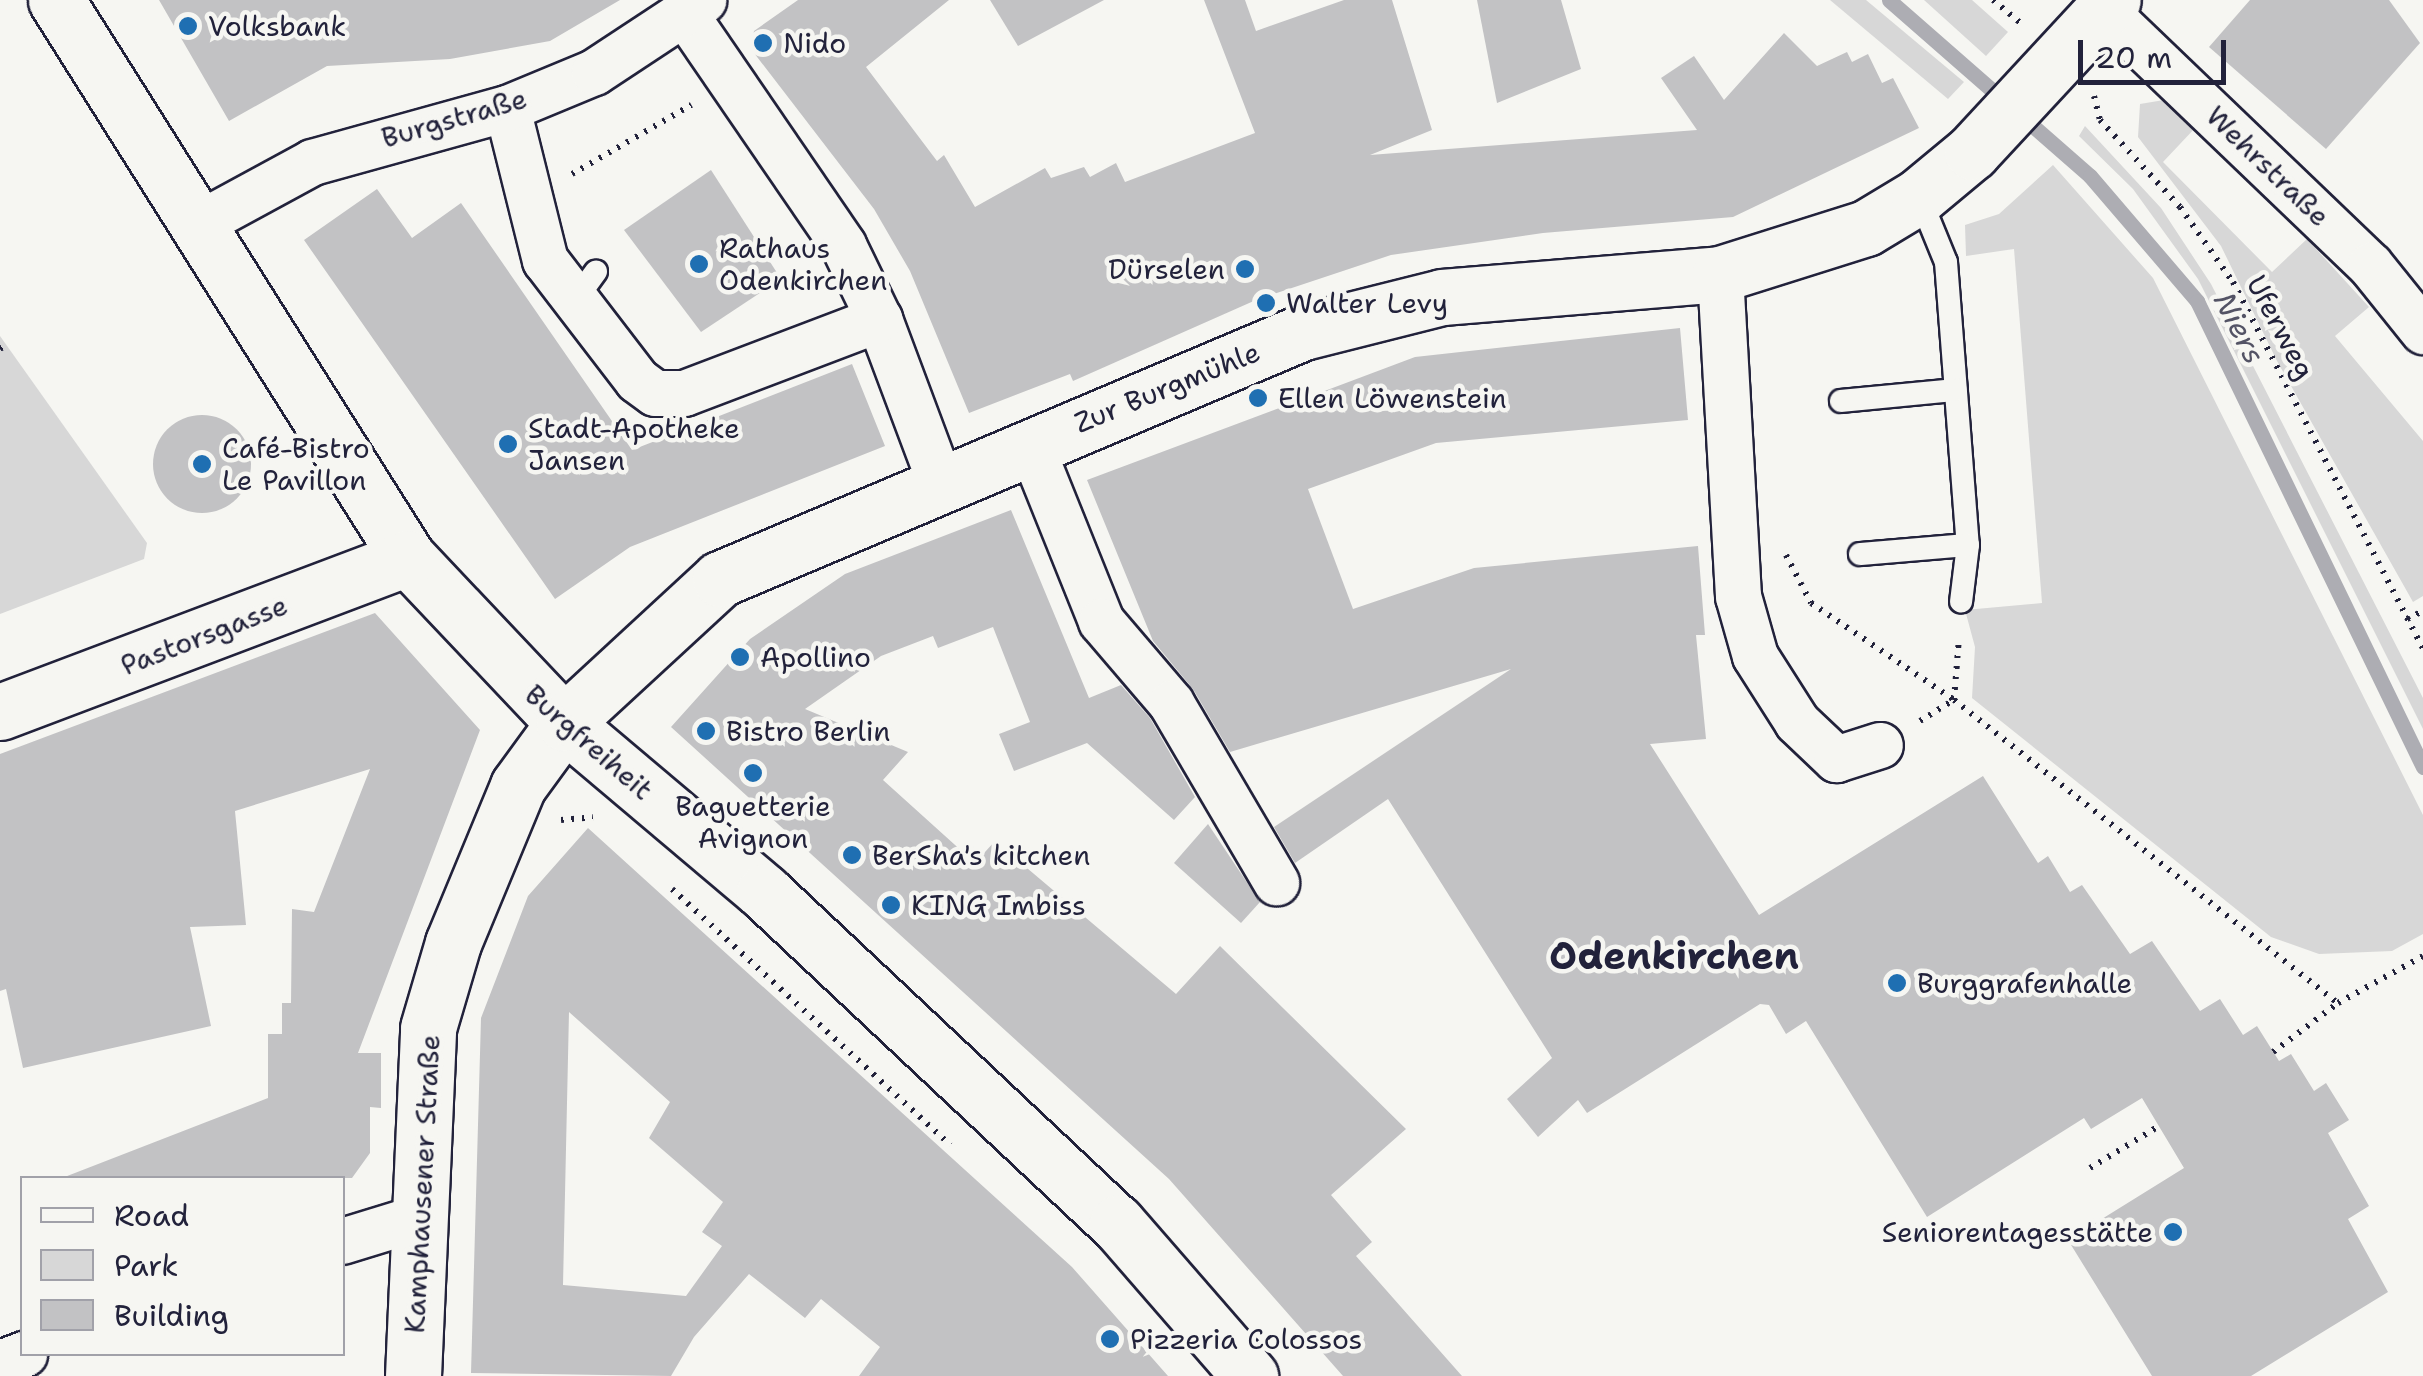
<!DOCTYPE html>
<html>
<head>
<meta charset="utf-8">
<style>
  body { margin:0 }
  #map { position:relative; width:2423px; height:1376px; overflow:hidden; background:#f6f6f2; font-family:"Shantell Sans",sans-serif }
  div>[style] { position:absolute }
  .green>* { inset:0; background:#d7d7d7 }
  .stream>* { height:15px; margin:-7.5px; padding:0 7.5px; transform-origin:7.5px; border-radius:7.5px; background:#adadb3 }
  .building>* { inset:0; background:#c2c2c4 }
  .round { border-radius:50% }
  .path>* { height:6px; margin-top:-3px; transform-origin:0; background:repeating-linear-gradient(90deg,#22223b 0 2.5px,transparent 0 10.5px) }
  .roads { filter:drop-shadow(2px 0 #22223b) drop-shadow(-2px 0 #22223b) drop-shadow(0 2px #22223b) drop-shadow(0 -2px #22223b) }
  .service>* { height:22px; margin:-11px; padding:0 11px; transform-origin:11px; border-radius:11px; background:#f6f6f2 }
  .minor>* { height:45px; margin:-22.5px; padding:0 22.5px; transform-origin:22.5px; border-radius:22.5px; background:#f6f6f2 }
  .tertiary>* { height:55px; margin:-27.5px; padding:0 27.5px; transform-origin:27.5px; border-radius:27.5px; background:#f6f6f2 }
  .secondary>* { height:55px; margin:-27.5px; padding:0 27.5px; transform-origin:27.5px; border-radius:27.5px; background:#f6f6f2 }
  .dots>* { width:28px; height:28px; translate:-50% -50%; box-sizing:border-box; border:5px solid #f6f6f2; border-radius:50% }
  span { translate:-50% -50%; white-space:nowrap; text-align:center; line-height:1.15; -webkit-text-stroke:9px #f6f6f2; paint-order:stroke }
  .poi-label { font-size:28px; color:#22223b }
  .left { translate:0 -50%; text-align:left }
  .right { translate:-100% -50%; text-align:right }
  .street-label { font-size:28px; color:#22223b }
  .water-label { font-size:30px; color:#535365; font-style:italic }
  .district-label { font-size:38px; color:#22223b; font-weight:700 }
  .legend { position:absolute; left:20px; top:1176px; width:325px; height:180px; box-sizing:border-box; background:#f6f6f2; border:2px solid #a1a1a9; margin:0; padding:12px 18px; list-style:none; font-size:30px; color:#22223b }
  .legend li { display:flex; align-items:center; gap:20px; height:50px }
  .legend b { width:50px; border:2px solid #a1a1a9 }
  .scale { position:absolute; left:2078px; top:40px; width:148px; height:45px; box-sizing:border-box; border:5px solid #22223b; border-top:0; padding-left:12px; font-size:30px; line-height:35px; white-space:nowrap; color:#22223b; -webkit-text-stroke:8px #f6f6f2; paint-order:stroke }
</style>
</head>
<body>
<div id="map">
  <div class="green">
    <div style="clip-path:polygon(1830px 0,1866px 0,1964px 82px,1948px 99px)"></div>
    <div style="clip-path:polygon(1924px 0,1972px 0,2008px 32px,1986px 56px)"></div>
    <div style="clip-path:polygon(2164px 100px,2196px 127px,2163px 162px,2272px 272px,2307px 239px,2369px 307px,2335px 336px,2423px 441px,2423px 596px,2413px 602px,2277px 361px,2221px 246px,2138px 137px,2140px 104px)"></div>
    <div style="clip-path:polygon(2085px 126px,2161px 208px,2211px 284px,2423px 698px,2423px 729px,2198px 279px,2133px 189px,2079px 136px)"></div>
    <div style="clip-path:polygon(2053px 165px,2153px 278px,2423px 815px,2423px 934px,2392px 951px,2319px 954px,2271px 937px,1972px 698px,1975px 647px,1965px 610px,2042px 603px,2014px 249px,1966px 256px,1965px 225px,1999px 214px)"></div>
    <div style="clip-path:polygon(0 336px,147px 543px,144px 559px,0 614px)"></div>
  </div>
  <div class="stream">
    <div style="left:1889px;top:0;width:267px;rotate:41.2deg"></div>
    <div style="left:2090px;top:176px;width:165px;rotate:49.4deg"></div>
    <div style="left:2197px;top:301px;width:518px;rotate:64.13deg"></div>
  </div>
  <div class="building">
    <div style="clip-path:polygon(159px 0,620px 0,550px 41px,450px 59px,327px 66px,229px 121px)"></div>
    <div style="clip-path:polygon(798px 0,949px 0,866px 67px,937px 161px,944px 155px,975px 207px,1045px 168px,1051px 178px,1084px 167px,1090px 177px,1116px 163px,1125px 182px,1255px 133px,1204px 0,1245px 0,1256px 31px,1344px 0,1392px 0,1432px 130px,1370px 155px,1697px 130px,1661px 78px,1694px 56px,1724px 100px,1784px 33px,1817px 66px,1847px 52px,1852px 62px,1868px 54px,1882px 83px,1893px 78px,1919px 128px,1733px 217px,1543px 233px,1391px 255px,1256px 300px,1073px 381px,1070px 374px,969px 413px,910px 271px,874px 209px,751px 49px,754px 31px)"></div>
    <div style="clip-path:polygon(990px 0,1104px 0,1018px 46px)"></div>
    <div style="clip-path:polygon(1477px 0,1561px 0,1581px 69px,1497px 103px)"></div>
    <div style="clip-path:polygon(2250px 0,2389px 0,2420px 43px,2326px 149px,2209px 47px)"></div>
    <div style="clip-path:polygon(711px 170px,781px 279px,701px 332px,624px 230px)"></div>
    <div style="clip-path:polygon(377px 189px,412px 238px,461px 203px,632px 450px,852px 364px,885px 446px,630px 547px,555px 599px,304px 240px)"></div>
    <div style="clip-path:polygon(1680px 328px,1688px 420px,1436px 443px,1308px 489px,1353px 609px,1474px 568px,1698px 546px,1705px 635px,1696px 635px,1706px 739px,1650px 744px,1759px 915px,1983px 776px,2038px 863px,2048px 856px,2070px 892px,2082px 885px,2130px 954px,2152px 941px,2200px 1011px,2220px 999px,2243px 1035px,2257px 1026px,2279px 1061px,2291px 1054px,2314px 1091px,2326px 1083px,2349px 1120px,2328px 1133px,2369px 1206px,2348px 1219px,2388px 1292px,2251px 1376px,2152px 1376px,2068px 1240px,2184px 1168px,2142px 1098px,2091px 1129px,2084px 1118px,1927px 1217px,1806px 1021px,1786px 1034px,1769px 1005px,1760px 1004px,1587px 1113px,1578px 1100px,1538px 1137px,1507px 1099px,1552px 1058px,1388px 799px,1295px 863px,1274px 827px,1511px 669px,1230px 752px,1193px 689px,1153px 641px,1087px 480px,1415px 357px)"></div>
    <div class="round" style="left:153px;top:415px;width:98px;height:98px"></div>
    <div style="clip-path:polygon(1011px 510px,1089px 698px,1121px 685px,1150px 718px,1195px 797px,1174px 820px,1087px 743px,1014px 771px,999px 734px,1030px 722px,993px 627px,938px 648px,933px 636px,881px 656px,805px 709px,908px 752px,883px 780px,975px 863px,995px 841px,1176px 994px,1220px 946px,1406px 1129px,1331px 1195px,1372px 1242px,1356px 1256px,1462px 1376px,1343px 1376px,1169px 1179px,671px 727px,750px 639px,845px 574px)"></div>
    <div style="clip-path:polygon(375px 613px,480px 730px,358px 1053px,381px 1053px,381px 1108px,370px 1107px,370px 1153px,352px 1178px,62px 1178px,268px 1098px,268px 1034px,282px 1034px,282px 1003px,291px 1003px,292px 909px,314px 912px,370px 769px,235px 811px,246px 925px,190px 927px,211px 1026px,23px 1068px,6px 989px,0 991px,0 754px)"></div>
    <div style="clip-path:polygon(1208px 824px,1260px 902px,1241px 923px,1174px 863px)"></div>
    <div style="clip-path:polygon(evenodd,588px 828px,1072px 1267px,1168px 1376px,859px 1376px,880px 1347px,821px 1299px,805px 1318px,749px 1274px,694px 1337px,671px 1376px,471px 1373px,481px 1018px,528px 896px,588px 828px,569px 1012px,670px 1102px,649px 1138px,723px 1202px,702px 1232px,722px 1246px,686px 1296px,563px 1285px,569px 1012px)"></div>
  </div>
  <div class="path">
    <div style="left:1993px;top:0;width:39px;rotate:40deg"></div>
    <div style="left:2094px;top:96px;width:25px;rotate:76deg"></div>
    <div style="left:2100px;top:120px;width:118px;rotate:47.4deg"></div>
    <div style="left:2180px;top:207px;width:92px;rotate:54.8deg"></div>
    <div style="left:2233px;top:282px;width:413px;rotate:62.6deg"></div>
    <div style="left:572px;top:174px;width:138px;rotate:-30.1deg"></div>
    <div style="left:0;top:349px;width:7px;rotate:-34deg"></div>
    <div style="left:1786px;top:555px;width:54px;rotate:62.5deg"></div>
    <div style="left:1811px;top:603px;width:173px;rotate:34.1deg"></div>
    <div style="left:1954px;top:700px;width:489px;rotate:38.3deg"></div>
    <div style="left:2338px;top:1003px;width:97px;rotate:-28.9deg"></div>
    <div style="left:2407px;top:619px;width:18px;rotate:-27deg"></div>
    <div style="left:1920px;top:721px;width:40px;rotate:-32deg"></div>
    <div style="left:1954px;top:700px;width:62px;rotate:-85.4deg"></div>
    <div style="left:561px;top:820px;width:32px;rotate:-5deg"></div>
    <div style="left:672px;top:889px;width:378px;rotate:42.6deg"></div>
    <div style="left:2273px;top:1052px;width:81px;rotate:-37deg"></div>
    <div style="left:2090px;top:1168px;width:81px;rotate:-31.3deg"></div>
  </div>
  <div class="roads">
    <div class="service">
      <div style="left:1919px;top:196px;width:71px;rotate:67.8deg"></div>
      <div style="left:1946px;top:262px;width:284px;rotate:85.6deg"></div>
      <div style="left:1968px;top:545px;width:57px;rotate:97deg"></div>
      <div style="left:576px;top:299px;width:34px;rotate:-54deg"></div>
      <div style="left:1841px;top:401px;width:115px;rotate:-5.5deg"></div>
      <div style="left:1860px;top:554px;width:108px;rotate:-4.8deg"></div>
    </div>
    <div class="minor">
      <div style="left:2104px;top:10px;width:368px;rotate:43.8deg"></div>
      <div style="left:2370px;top:265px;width:85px;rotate:51.2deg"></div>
      <div style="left:685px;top:14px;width:280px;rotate:55.6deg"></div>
      <div style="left:843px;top:245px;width:82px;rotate:64.1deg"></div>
      <div style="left:879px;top:319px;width:174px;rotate:69.5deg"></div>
      <div style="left:507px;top:108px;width:157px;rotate:76deg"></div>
      <div style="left:545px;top:260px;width:151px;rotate:52.5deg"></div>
      <div style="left:637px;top:380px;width:22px;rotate:36deg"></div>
      <div style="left:655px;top:393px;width:29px"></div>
      <div style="left:684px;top:393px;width:209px;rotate:-20.8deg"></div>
      <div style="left:198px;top:224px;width:130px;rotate:-28.5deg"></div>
      <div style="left:312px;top:162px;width:202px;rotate:-15.5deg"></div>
      <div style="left:507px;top:108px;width:94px;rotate:-22.5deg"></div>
      <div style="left:594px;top:72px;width:131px;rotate:-33.4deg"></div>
      <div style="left:1720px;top:274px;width:323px;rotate:86.8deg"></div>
      <div style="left:1738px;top:596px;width:62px;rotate:74.2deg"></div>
      <div style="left:1755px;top:656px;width:78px;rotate:57.5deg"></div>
      <div style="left:1797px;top:722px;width:54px;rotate:43.5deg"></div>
      <div style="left:1836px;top:759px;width:46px;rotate:-17.7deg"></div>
      <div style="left:1030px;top:444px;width:191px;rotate:68.1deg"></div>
      <div style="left:1101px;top:621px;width:108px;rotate:49.5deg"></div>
      <div style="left:1171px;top:703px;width:208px;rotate:59.6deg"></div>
      <div style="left:342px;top:1241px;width:82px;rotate:-17.1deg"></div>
      <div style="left:0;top:1363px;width:26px;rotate:-21deg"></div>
    </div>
    <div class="tertiary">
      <div style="left:56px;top:0;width:660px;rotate:57.76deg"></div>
      <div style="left:408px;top:558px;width:227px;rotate:46.6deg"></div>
      <div style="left:564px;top:723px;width:262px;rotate:40.2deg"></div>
      <div style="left:764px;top:892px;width:484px;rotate:43.2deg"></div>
      <div style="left:1117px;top:1223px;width:203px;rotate:49deg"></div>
      <div style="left:0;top:712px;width:436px;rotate:-20.7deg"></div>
    </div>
    <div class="secondary">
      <div style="left:413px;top:1376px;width:348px;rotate:-87.5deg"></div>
      <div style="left:428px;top:1028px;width:89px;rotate:-73.6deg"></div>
      <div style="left:453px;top:943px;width:170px;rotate:-67.5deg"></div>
      <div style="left:518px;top:786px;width:78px;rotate:-53.9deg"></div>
      <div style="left:564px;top:723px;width:212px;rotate:-42.7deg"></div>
      <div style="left:720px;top:579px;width:633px;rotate:-22.96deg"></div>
      <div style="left:1303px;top:332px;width:143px;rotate:-14.1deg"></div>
      <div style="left:1442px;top:297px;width:279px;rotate:-4.7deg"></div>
      <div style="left:1720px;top:274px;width:153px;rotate:-17.5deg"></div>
      <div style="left:1866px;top:228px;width:62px;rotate:-31.1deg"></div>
      <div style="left:1919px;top:196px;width:69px;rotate:-39.7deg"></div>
      <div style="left:1972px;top:152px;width:207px;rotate:-47.2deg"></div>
    </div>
  </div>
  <div class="dots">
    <div style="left:188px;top:26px;background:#1f6fb2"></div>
    <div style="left:763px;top:43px;background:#1f6fb2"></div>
    <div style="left:699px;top:264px;background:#1f6fb2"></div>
    <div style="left:1245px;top:269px;background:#1f6fb2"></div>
    <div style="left:1266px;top:303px;background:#1f6fb2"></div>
    <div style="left:1258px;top:398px;background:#1f6fb2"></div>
    <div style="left:508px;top:444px;background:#1f6fb2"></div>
    <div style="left:202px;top:464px;background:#1f6fb2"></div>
    <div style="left:740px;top:657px;background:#1f6fb2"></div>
    <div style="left:706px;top:731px;background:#1f6fb2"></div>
    <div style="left:753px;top:773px;background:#1f6fb2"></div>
    <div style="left:852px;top:855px;background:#1f6fb2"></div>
    <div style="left:891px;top:905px;background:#1f6fb2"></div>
    <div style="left:1897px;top:983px;background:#1f6fb2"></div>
    <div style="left:2173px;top:1232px;background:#1f6fb2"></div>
    <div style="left:1110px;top:1339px;background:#1f6fb2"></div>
  </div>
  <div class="poi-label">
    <span class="left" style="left:208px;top:26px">Volksbank</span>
    <span class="left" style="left:783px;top:43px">Nido</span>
    <span class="left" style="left:719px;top:264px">Rathaus<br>Odenkirchen</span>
    <span class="right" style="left:1225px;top:269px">Dürselen</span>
    <span class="left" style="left:1286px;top:303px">Walter Levy</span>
    <span class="left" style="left:1278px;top:398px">Ellen Löwenstein</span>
    <span class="left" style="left:528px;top:444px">Stadt-Apotheke<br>Jansen</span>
    <span class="left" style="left:222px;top:464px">Café-Bistro<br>Le Pavillon</span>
    <span class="left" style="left:760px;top:657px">Apollino</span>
    <span class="left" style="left:726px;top:731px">Bistro Berlin</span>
    <span style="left:753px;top:822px">Baguetterie<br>Avignon</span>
    <span class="left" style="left:872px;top:855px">BerSha's kitchen</span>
    <span class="left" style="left:911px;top:905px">KING Imbiss</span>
    <span class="left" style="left:1917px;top:983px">Burggrafenhalle</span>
    <span class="right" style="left:2153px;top:1232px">Seniorentagesstätte</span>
    <span class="left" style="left:1130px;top:1339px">Pizzeria Colossos</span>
  </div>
  <div class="street-label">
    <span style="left:454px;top:118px;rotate:-16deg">Burgstraße</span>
    <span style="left:2268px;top:166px;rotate:44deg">Wehrstraße</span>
    <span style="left:2281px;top:327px;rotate:62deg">Uferweg</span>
    <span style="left:1167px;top:387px;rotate:-22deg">Zur Burgmühle</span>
    <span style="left:204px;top:635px;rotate:-21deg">Pastorsgasse</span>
    <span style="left:589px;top:742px;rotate:41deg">Burgfreiheit</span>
    <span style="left:422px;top:1184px;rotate:-87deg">Kamphausener Straße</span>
  </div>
  <div class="water-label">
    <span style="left:2239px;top:328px;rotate:63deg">Niers</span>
  </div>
  <div class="district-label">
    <span style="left:1674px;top:956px">Odenkirchen</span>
  </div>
  <ul class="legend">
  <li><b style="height:12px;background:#f6f6f2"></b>Road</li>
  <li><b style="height:28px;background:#d7d7d7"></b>Park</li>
  <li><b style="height:28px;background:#c2c2c4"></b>Building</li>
  </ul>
  <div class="scale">20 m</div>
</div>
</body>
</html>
